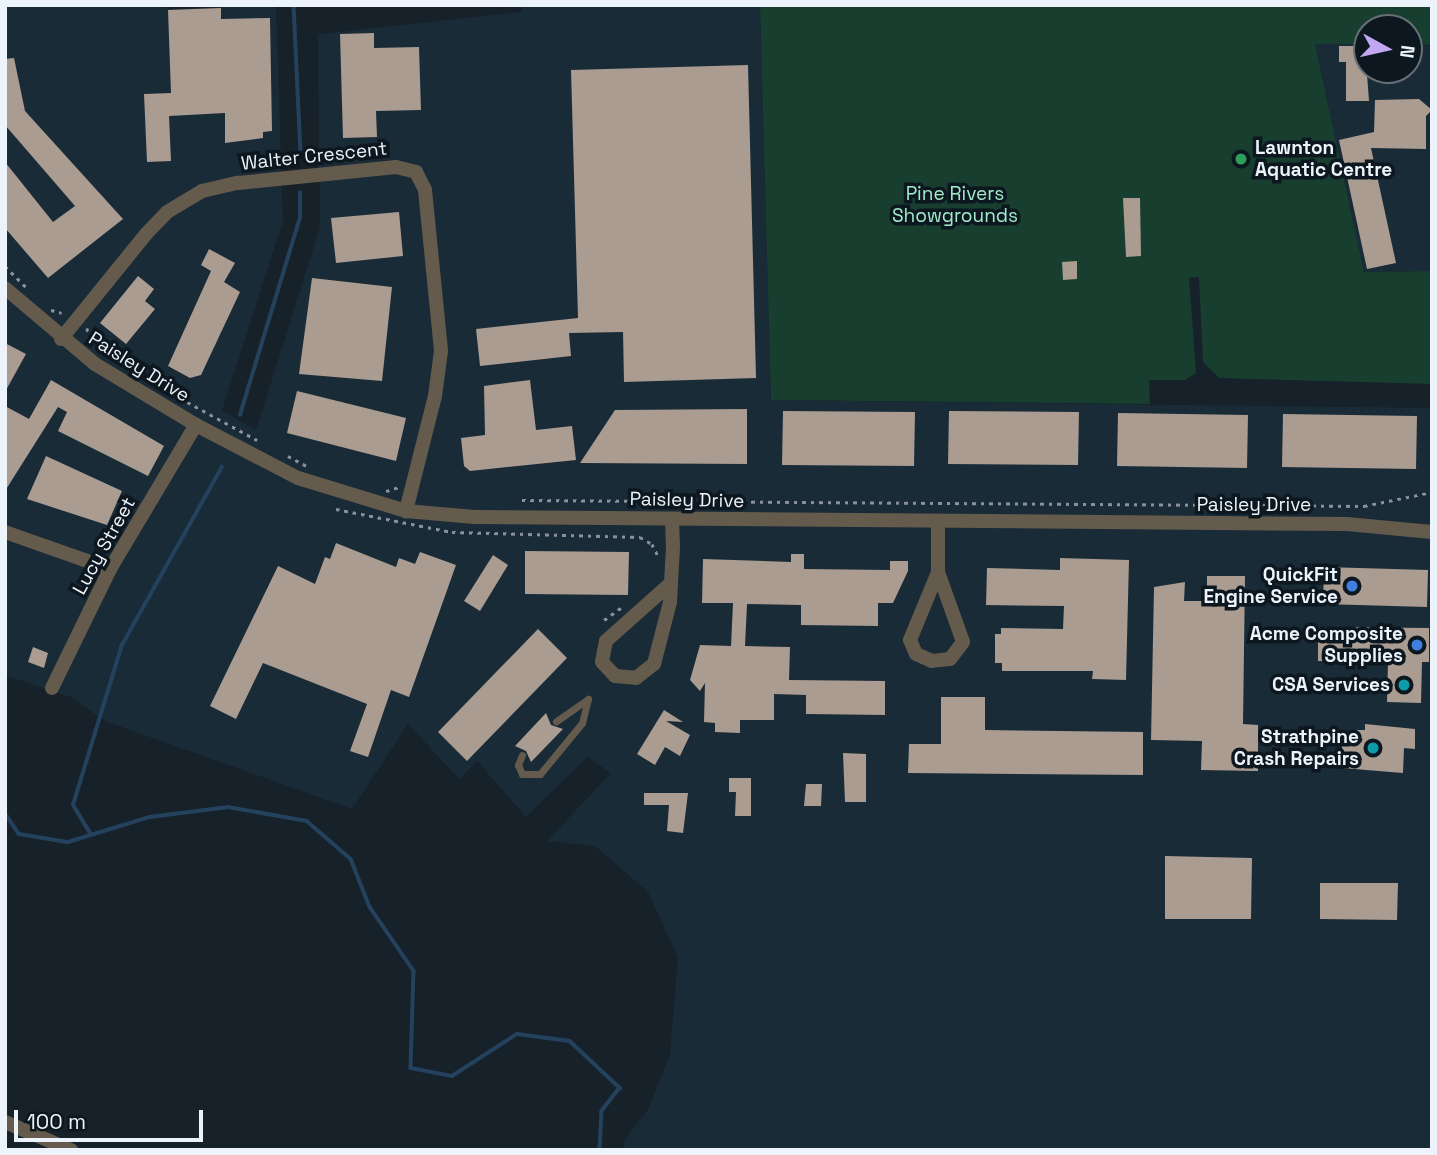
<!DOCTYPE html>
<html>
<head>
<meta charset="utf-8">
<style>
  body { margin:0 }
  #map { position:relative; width:1437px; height:1155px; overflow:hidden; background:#16212a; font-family:"Space Grotesk",sans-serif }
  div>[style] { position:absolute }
  .built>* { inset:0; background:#1a2b38 }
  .green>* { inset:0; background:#173e2e }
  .stream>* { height:3.5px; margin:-1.75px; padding:0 1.75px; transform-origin:1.75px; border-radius:1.75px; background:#24425e }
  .building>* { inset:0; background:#aa9c90 }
  .path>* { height:2.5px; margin-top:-1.25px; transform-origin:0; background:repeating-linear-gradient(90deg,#899199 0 3.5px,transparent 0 8.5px) }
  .lane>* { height:7px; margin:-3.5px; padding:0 3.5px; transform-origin:3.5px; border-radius:3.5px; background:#655b4c }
  .street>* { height:14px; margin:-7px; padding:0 7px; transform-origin:7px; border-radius:7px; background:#655b4c }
  .dots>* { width:19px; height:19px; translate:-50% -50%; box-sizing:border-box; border:4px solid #0d1720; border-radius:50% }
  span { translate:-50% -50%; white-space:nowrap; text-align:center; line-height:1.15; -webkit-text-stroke:7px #0d1720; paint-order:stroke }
  .poi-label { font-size:19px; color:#ecf3fa; font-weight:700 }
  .left { translate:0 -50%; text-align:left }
  .right { translate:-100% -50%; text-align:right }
  .street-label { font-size:19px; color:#ecf3fa }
  .park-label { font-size:19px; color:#a1edc9 }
  .frame { position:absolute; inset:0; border:7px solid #ecf3fa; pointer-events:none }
  .north { position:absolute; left:1353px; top:14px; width:70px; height:70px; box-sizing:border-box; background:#0d1720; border:2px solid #666f77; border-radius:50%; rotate:98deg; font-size:19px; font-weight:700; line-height:28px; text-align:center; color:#ecf3fa }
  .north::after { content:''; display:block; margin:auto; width:24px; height:32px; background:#c3a7f2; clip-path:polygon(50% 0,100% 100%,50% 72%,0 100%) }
  .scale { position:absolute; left:14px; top:1110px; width:189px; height:32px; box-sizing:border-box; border:4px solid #ecf3fa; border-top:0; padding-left:9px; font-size:21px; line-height:24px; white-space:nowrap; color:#ecf3fa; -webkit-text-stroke:5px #0d1720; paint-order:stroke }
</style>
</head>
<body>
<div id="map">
  <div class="built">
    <div style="clip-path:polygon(5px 5px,165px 5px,166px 9px,276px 5px,283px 221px,222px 410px,256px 430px,320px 227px,318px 34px,522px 12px,521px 5px,760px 5px,771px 400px,1432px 408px,1432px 1150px,623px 1150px,625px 1139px,649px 1108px,670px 1054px,678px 957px,648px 892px,595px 846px,547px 841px,611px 773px,587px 757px,526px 817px,477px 761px,459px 779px,408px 724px,352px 809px,105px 721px,71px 697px,5px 675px)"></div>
    <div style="clip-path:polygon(1315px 44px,1367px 44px,1367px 70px,1409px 70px,1409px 45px,1432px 46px,1432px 271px,1364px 272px)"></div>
  </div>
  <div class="green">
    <div style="clip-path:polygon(760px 5px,1432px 5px,1432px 45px,1409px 44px,1409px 28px,1367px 28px,1367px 44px,1315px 44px,1364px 272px,1432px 271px,1432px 384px,1219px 378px,1203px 362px,1199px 277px,1189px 278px,1196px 373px,1185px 380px,1149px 380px,1150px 404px,771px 400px)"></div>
  </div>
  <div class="stream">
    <div style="left:294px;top:5px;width:148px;rotate:87.3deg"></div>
    <div style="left:240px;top:415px;width:207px;rotate:-73.1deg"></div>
    <div style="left:300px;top:217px;width:24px;rotate:-90deg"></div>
    <div style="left:5px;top:813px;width:25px;rotate:56deg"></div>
    <div style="left:19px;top:834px;width:50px;rotate:9.3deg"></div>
    <div style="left:68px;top:842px;width:86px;rotate:-17deg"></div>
    <div style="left:150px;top:817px;width:79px;rotate:-7.3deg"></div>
    <div style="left:228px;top:807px;width:80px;rotate:10deg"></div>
    <div style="left:307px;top:821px;width:58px;rotate:40.8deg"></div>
    <div style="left:351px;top:859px;width:52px;rotate:68.4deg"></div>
    <div style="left:370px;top:907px;width:78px;rotate:55.5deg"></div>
    <div style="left:414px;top:971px;width:97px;rotate:91.8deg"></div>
    <div style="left:411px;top:1068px;width:42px;rotate:11deg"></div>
    <div style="left:452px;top:1076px;width:77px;rotate:-32.9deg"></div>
    <div style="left:517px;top:1034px;width:53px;rotate:7.5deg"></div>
    <div style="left:570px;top:1041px;width:69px;rotate:43.2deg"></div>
    <div style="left:620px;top:1088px;width:29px;rotate:128deg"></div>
    <div style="left:602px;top:1111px;width:39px;rotate:93deg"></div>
    <div style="left:91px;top:835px;width:35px;rotate:-121deg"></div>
    <div style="left:73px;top:805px;width:167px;rotate:-73deg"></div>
    <div style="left:122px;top:645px;width:204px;rotate:-60.7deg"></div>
  </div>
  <div class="building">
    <div style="clip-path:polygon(221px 8px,221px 19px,270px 18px,272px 131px,263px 132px,263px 138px,225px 143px,225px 113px,169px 116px,171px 161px,147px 162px,144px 94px,171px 93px,168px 10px)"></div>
    <div style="clip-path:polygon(374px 33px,374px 48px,419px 47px,421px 110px,376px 111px,377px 137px,343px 138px,340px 34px)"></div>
    <div style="clip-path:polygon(1339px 46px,1365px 46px,1369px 101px,1346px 101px,1346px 62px,1339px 62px)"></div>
    <div style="clip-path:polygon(14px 58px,25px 111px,123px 219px,48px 278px,5px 228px,5px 162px,53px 222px,75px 206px,5px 125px,5px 59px)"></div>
    <div style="clip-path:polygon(748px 65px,756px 378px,624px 382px,623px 332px,569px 333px,571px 356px,480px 366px,476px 329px,578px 318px,571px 70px)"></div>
    <div style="clip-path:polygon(1419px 99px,1432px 110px,1426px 116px,1426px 149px,1371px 148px,1396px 263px,1367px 269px,1339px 140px,1374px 132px,1375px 100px)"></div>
    <div style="clip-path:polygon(1123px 198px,1140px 198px,1141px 256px,1126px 257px)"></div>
    <div style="clip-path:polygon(399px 212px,403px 256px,336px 263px,331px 218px)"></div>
    <div style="clip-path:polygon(209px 249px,235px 263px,224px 282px,240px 292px,201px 375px,190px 378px,168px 366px,211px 271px,201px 265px)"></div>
    <div style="clip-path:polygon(1077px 261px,1077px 279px,1063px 280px,1062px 262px)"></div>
    <div style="clip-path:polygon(138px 276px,154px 289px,145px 301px,155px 309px,126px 344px,100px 323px)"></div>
    <div style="clip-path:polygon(312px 278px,392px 287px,382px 381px,299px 374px)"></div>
    <div style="clip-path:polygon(5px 343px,26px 354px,5px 392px)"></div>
    <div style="clip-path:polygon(51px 380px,164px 446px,148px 476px,58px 431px,67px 412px,58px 407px,5px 491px,5px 406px,29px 419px)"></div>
    <div style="clip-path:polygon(530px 380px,536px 430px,572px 426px,576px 460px,470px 471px,464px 466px,461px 438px,485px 435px,484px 386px)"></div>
    <div style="clip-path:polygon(297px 391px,406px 418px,396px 461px,287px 433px)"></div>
    <div style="clip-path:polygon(747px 409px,747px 464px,580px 463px,615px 410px)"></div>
    <div style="clip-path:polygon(783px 411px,915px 412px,914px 466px,782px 465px)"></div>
    <div style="clip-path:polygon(949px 411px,1079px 412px,1078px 465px,948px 464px)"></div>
    <div style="clip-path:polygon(1118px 413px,1248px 415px,1247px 468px,1117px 466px)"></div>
    <div style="clip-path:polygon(1283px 414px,1417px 416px,1416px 469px,1282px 467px)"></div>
    <div style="clip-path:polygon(46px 456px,122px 491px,107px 525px,27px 499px)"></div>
    <div style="clip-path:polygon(336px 543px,396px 567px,399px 558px,415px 564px,420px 552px,456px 565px,409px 697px,391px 690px,368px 757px,350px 751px,367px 704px,263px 663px,236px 719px,210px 706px,278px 566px,315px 584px,325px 557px,330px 559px)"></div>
    <div style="clip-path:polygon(525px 551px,629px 552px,628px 595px,525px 594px)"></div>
    <div style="clip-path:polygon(791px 554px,804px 554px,804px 569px,890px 570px,890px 561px,908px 561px,908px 571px,893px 603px,878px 603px,878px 626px,801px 625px,801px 605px,747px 604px,745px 646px,790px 647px,789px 680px,885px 681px,885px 715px,806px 714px,806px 695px,774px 694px,774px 720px,740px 720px,740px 733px,715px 732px,715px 723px,704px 722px,705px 683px,700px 691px,690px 680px,700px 645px,731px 646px,733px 603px,702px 603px,703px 559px,791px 562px)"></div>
    <div style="clip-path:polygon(493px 555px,508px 565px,480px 611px,464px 601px)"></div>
    <div style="clip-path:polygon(1060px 558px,1129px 560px,1126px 680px,1092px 679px,1093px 671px,1002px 671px,1002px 663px,995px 663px,995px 634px,1001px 634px,1001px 628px,1063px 629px,1064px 606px,986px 605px,987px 568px,1060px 570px)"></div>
    <div style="clip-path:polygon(1324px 567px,1428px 570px,1427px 607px,1323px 604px)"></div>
    <div style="clip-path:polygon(1207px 576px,1245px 576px,1243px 724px,1258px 725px,1258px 771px,1201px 770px,1202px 741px,1151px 740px,1154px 587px,1185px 582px,1184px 601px,1207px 601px)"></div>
    <div style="clip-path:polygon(1318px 627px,1429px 628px,1429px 662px,1422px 662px,1421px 703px,1387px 702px,1388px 662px,1318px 661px)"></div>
    <div style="clip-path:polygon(538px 629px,567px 658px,467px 761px,438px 732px)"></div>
    <div style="clip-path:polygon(33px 647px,48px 653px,44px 668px,28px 662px)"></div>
    <div style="clip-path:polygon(941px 697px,985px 697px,985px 730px,1143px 732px,1143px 775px,908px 773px,909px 744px,941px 744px)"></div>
    <div style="clip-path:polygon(664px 710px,683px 722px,666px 721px,690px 735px,680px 756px,665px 747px,655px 765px,637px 754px)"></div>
    <div style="clip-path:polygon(546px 713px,551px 725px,563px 729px,531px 762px,526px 751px,515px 746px)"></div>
    <div style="clip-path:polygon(1365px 724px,1415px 729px,1415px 749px,1404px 748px,1403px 773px,1342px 768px,1342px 739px,1353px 739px,1353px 730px,1365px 730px)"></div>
    <div style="clip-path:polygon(843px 753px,866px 754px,866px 802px,845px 802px)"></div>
    <div style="clip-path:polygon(729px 778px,751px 778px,751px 816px,735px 816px,736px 792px,729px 792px)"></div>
    <div style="clip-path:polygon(806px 784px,822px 784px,821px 806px,804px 806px)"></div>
    <div style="clip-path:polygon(644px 793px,688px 793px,683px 833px,667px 831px,669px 805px,644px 805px)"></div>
    <div style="clip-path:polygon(1165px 856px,1252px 858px,1251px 919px,1165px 919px)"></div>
    <div style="clip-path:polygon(1320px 883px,1398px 883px,1397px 920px,1320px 919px)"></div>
  </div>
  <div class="path">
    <div style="left:5px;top:266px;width:30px;rotate:45deg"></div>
    <div style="left:51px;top:310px;width:11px;rotate:15deg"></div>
    <div style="left:87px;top:328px;width:16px;rotate:75deg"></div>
    <div style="left:180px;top:398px;width:88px;rotate:28.6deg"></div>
    <div style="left:288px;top:456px;width:21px;rotate:28deg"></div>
    <div style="left:386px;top:491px;width:14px;rotate:-17deg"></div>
    <div style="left:522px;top:500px;width:842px;rotate:0.41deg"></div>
    <div style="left:1364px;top:506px;width:69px;rotate:-11.6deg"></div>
    <div style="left:336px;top:509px;width:118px;rotate:11.2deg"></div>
    <div style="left:452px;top:532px;width:188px;rotate:1.5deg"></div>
    <div style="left:640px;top:537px;width:14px;rotate:30deg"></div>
    <div style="left:652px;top:544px;width:16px;rotate:63deg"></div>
    <div style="left:604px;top:620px;width:22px;rotate:-36deg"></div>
  </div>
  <div class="lane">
    <div style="left:522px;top:755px;width:11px;rotate:112deg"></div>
    <div style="left:518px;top:765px;width:10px;rotate:66deg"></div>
    <div style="left:522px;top:774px;width:18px"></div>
    <div style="left:540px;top:774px;width:66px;rotate:-50.5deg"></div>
    <div style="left:582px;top:723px;width:25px;rotate:-76deg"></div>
    <div style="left:588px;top:699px;width:39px;rotate:145deg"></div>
  </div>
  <div class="street">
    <div style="left:5px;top:288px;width:118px;rotate:40.2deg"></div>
    <div style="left:95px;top:364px;width:118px;rotate:31.1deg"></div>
    <div style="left:196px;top:425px;width:115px;rotate:27.5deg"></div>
    <div style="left:298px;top:478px;width:113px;rotate:17deg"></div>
    <div style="left:406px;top:511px;width:69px;rotate:5deg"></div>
    <div style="left:475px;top:517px;width:872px;rotate:0.46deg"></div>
    <div style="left:1347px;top:524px;width:85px;rotate:5.4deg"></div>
    <div style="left:61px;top:339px;width:135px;rotate:-51deg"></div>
    <div style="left:146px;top:234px;width:30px;rotate:-46deg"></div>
    <div style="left:167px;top:212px;width:41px;rotate:-31deg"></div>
    <div style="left:202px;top:191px;width:37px;rotate:-13deg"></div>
    <div style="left:238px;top:183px;width:159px;rotate:-5.8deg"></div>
    <div style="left:396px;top:167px;width:21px;rotate:14deg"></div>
    <div style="left:416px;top:172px;width:20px;rotate:63deg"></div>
    <div style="left:425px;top:190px;width:162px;rotate:84.3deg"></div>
    <div style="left:441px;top:351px;width:45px;rotate:97.6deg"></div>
    <div style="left:435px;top:396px;width:119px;rotate:104.2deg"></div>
    <div style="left:938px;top:522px;width:50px;rotate:90deg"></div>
    <div style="left:938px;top:572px;width:74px;rotate:70.3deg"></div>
    <div style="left:963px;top:642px;width:21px;rotate:127deg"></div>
    <div style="left:950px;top:659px;width:18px;rotate:174deg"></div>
    <div style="left:932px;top:661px;width:17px;rotate:-156deg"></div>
    <div style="left:916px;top:654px;width:15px;rotate:-113deg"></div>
    <div style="left:910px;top:640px;width:74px;rotate:-67.6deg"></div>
    <div style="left:5px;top:532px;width:111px;rotate:19.4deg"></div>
    <div style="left:671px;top:583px;width:87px;rotate:138.3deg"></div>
    <div style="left:606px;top:641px;width:21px;rotate:101deg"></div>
    <div style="left:602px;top:662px;width:19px;rotate:47deg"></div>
    <div style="left:615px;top:676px;width:21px;rotate:5deg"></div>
    <div style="left:636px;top:678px;width:23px;rotate:-38deg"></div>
    <div style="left:654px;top:664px;width:64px;rotate:-75.5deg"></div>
    <div style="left:670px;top:602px;width:55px;rotate:-86.9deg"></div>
    <div style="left:673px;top:547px;width:28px;rotate:-92deg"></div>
    <div style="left:52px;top:688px;width:132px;rotate:-64deg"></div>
    <div style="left:110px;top:569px;width:168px;rotate:-59.2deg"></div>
    <div style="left:5px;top:1122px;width:72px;rotate:23deg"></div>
  </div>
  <div class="dots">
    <div style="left:1241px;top:159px;background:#2e9e5b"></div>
    <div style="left:1352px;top:586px;background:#3f7fe0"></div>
    <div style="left:1417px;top:645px;background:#3f7fe0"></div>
    <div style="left:1404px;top:685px;background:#0f9aa8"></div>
    <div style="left:1373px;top:748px;background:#0f9aa8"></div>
  </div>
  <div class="poi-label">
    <span class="left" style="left:1255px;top:159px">Lawnton<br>Aquatic Centre</span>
    <span class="right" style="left:1338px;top:586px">QuickFit<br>Engine Service</span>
    <span class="right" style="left:1403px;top:645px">Acme Composite<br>Supplies</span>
    <span class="right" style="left:1390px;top:685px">CSA Services</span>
    <span class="right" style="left:1359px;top:748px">Strathpine<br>Crash Repairs</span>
  </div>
  <div class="street-label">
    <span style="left:314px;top:156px;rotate:-6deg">Walter Crescent</span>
    <span style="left:139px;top:367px;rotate:32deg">Paisley Drive</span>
    <span style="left:687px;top:500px;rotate:1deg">Paisley Drive</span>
    <span style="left:1254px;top:505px">Paisley Drive</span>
    <span style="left:104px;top:546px;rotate:-61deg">Lucy Street</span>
  </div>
  <div class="park-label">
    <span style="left:955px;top:205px">Pine Rivers<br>Showgrounds</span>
  </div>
  <div class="frame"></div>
  <div class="north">N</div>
  <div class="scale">100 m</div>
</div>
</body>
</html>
